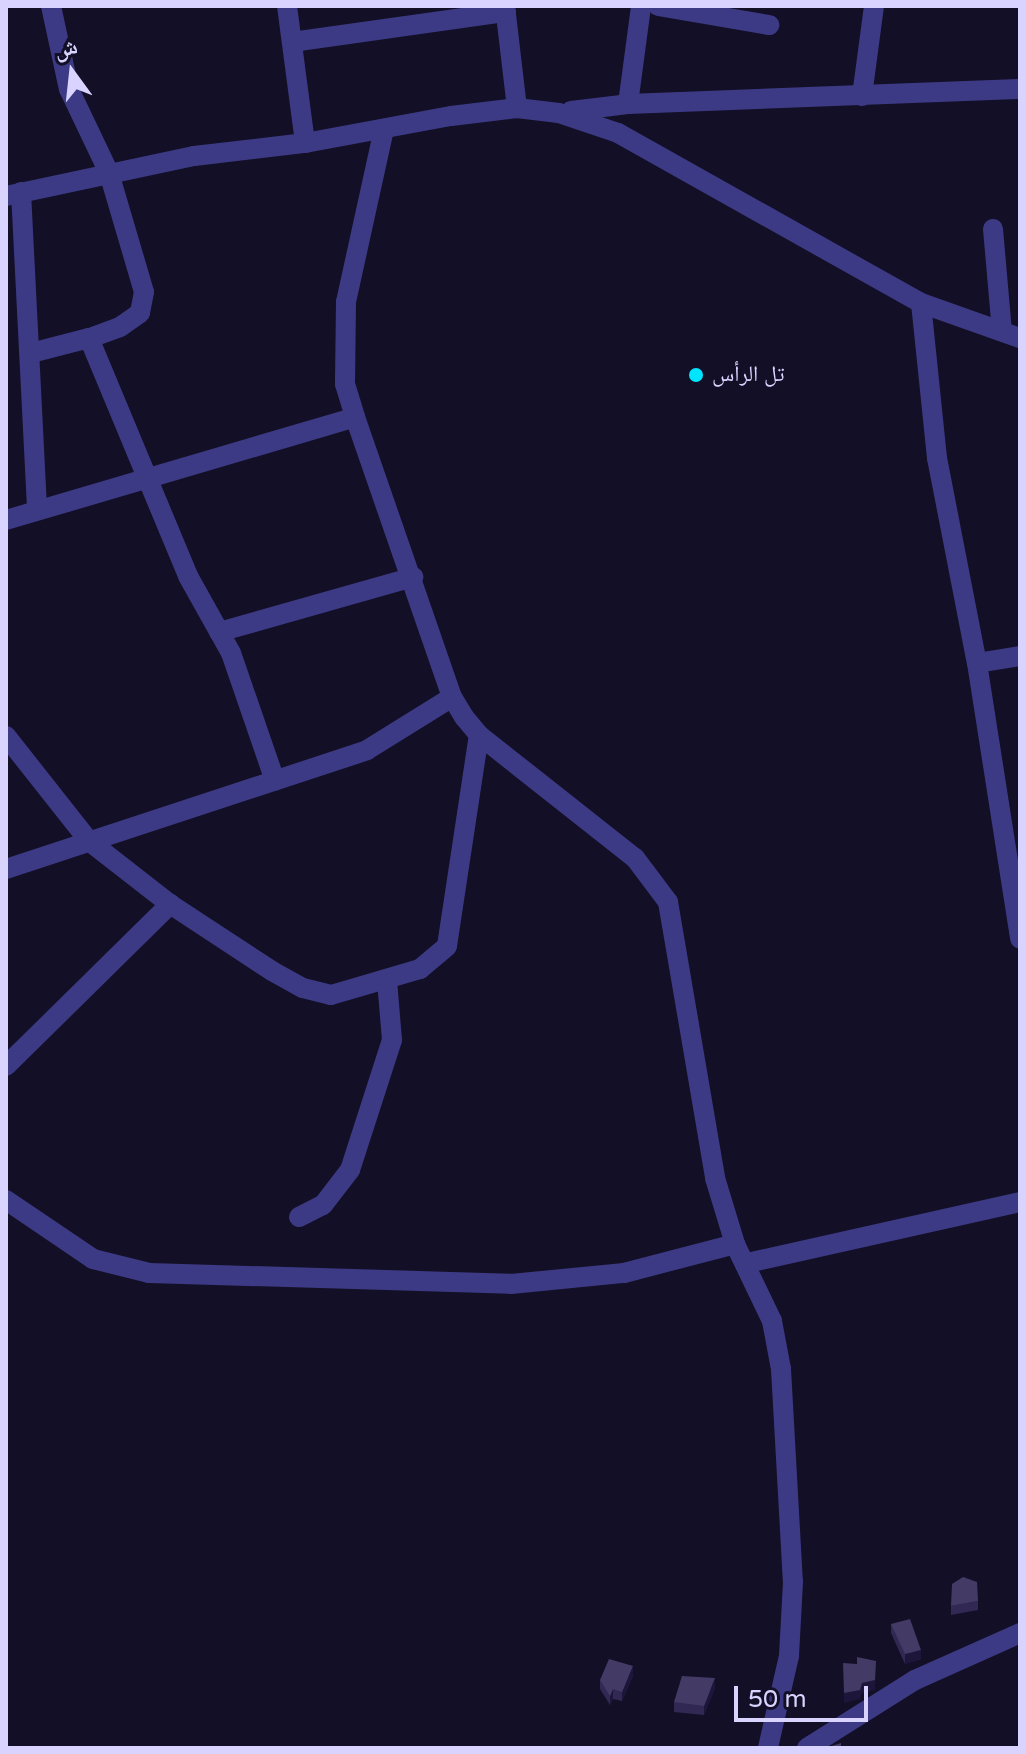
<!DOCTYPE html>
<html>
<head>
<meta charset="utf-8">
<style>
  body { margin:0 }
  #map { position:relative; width:1026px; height:1754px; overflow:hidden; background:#130f26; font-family:"Varela Round","Noto Naskh Arabic",sans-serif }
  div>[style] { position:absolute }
  .minor>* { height:20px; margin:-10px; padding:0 10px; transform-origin:10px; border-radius:10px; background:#3d3a85 }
  .wall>* { inset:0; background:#312854 }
  .shaded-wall>* { inset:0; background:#1d163a }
  .building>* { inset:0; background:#433a66 }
  .dots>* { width:22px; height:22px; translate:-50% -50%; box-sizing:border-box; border:4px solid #130f26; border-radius:50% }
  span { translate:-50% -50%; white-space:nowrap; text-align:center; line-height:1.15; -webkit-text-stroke:6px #130f26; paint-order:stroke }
  .poi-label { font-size:22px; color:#d9d4ff }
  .left { translate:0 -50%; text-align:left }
  .frame { position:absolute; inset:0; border:8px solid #d9d4ff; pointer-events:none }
  .north { position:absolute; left:32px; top:32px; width:80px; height:80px; -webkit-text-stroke:6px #130f26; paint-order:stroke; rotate:345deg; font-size:22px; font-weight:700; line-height:32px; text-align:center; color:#d9d4ff }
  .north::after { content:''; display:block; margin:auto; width:28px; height:36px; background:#d9d4ff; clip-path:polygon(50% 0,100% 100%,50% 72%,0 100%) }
  .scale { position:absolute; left:734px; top:1686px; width:134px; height:36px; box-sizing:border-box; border:4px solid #d9d4ff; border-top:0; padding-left:10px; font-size:24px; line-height:28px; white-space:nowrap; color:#d9d4ff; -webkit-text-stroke:6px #130f26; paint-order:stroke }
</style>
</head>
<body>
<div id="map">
  <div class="minor">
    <div style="left:51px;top:6px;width:85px;rotate:77.8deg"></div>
    <div style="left:69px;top:89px;width:93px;rotate:64.5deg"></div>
    <div style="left:109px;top:173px;width:124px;rotate:73.6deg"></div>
    <div style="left:144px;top:292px;width:21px;rotate:101deg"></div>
    <div style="left:140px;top:313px;width:24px;rotate:145deg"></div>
    <div style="left:120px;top:327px;width:33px;rotate:160deg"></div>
    <div style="left:89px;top:338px;width:258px;rotate:67.4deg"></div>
    <div style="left:188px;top:576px;width:88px;rotate:60.8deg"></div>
    <div style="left:231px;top:653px;width:135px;rotate:71deg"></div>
    <div style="left:287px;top:6px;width:138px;rotate:82.5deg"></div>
    <div style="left:505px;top:6px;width:103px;rotate:83.3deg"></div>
    <div style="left:658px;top:6px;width:113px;rotate:9.7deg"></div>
    <div style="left:292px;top:42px;width:216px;rotate:-8deg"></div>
    <div style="left:862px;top:96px;width:91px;rotate:-82.4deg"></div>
    <div style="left:628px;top:104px;width:99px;rotate:-82.4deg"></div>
    <div style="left:571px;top:111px;width:57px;rotate:-7deg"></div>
    <div style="left:628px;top:104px;width:392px;rotate:-2.2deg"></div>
    <div style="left:384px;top:129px;width:177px;rotate:102.4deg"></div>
    <div style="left:346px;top:302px;width:82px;rotate:90.7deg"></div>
    <div style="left:345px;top:384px;width:34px;rotate:73deg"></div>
    <div style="left:355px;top:417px;width:296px;rotate:70.9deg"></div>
    <div style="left:452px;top:697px;width:23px;rotate:59deg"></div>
    <div style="left:464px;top:717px;width:23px;rotate:50deg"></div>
    <div style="left:479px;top:735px;width:199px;rotate:38.3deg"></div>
    <div style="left:635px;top:858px;width:55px;rotate:53.1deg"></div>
    <div style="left:668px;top:902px;width:280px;rotate:80.3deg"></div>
    <div style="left:715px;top:1178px;width:69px;rotate:73.1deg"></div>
    <div style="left:735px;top:1244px;width:85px;rotate:64.3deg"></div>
    <div style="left:772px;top:1321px;width:49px;rotate:79.4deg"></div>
    <div style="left:781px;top:1369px;width:213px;rotate:86.8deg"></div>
    <div style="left:793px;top:1582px;width:74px;rotate:93.1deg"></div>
    <div style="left:789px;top:1656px;width:94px;rotate:102.9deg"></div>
    <div style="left:21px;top:192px;width:318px;rotate:87.1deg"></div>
    <div style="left:6px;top:196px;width:192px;rotate:-12deg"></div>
    <div style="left:194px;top:156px;width:112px;rotate:-6.7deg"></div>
    <div style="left:305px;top:143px;width:148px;rotate:-10.5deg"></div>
    <div style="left:451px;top:116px;width:66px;rotate:-6.9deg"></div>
    <div style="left:517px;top:108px;width:42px;rotate:6.8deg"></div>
    <div style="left:559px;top:113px;width:62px;rotate:18.7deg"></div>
    <div style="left:618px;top:133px;width:347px;rotate:29.3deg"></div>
    <div style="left:921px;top:303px;width:105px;rotate:19.5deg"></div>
    <div style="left:993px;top:229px;width:103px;rotate:85deg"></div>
    <div style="left:921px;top:303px;width:156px;rotate:84.1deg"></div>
    <div style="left:937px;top:458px;width:209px;rotate:79deg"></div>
    <div style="left:977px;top:663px;width:279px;rotate:81.1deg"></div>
    <div style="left:31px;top:353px;width:60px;rotate:-14.5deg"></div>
    <div style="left:6px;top:520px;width:364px;rotate:-16.4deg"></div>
    <div style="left:219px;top:632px;width:202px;rotate:-15.8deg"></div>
    <div style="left:977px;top:663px;width:44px;rotate:-9.2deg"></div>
    <div style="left:6px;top:736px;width:134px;rotate:51.7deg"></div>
    <div style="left:89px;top:841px;width:103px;rotate:37.9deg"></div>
    <div style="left:170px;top:904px;width:122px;rotate:33.3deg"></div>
    <div style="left:272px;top:971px;width:35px;rotate:29deg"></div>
    <div style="left:303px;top:988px;width:29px;rotate:14deg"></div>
    <div style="left:331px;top:995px;width:93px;rotate:-16.3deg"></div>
    <div style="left:420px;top:969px;width:35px;rotate:-40deg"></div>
    <div style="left:447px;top:946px;width:213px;rotate:-81.4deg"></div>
    <div style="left:6px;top:869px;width:380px;rotate:-18.2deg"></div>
    <div style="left:367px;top:750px;width:100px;rotate:-31.9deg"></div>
    <div style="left:6px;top:1066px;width:231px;rotate:-44.6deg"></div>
    <div style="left:6px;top:1200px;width:105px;rotate:34.1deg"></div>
    <div style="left:93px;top:1259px;width:58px;rotate:14deg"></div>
    <div style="left:149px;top:1273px;width:362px;rotate:1.7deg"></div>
    <div style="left:511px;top:1284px;width:114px;rotate:-5.6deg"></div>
    <div style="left:624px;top:1273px;width:115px;rotate:-14.6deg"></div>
    <div style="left:299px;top:1217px;width:27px;rotate:-27deg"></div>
    <div style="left:323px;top:1205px;width:44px;rotate:-52.4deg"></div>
    <div style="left:350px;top:1170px;width:137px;rotate:-72.1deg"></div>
    <div style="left:392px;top:1040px;width:60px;rotate:-94.8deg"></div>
    <div style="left:747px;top:1263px;width:280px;rotate:-12.6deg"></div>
    <div style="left:807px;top:1748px;width:128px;rotate:-32.2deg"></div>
    <div style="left:915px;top:1680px;width:115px;rotate:-24.1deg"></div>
  </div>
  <div class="wall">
    <div style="clip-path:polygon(978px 1601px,978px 1610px,951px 1615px,951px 1606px)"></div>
    <div style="clip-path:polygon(891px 1624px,921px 1659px,905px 1664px,891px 1633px)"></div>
    <div style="clip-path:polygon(633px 1676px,622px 1701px,613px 1699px,610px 1705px,600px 1689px,600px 1680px)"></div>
    <div style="clip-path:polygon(715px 1688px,704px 1715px,674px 1712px,674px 1702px)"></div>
  </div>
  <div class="shaded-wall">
    <div style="clip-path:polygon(921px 1650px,921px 1659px,905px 1664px,905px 1654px)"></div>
    <div style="clip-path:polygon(876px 1661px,875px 1690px,862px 1693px,860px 1699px,844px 1703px,844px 1693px,862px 1683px)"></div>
    <div style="clip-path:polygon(633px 1666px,633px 1676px,622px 1701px,622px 1692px)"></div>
    <div style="clip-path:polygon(715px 1678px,715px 1688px,704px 1715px,704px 1706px)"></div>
    <div style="clip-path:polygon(613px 1689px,613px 1699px,610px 1705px,610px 1696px)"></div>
  </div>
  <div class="building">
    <div style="clip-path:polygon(963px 1577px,977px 1582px,978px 1601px,951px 1606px,952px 1584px)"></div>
    <div style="clip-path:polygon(910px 1619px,921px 1650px,905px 1654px,891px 1624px)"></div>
    <div style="clip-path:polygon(857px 1657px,876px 1661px,875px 1680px,862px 1683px,860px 1690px,844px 1693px,843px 1663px,857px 1664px)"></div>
    <div style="clip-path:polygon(609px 1659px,633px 1666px,622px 1692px,613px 1689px,610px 1696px,600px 1680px)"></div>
    <div style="clip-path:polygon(682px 1676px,715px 1678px,704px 1706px,674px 1702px)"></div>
    <div style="clip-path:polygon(841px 1743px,841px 1748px,825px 1748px)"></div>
  </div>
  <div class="dots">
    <div style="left:696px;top:375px;background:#00e5ff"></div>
  </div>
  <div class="poi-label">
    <span class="left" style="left:712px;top:375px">تل الرأس</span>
  </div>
  <div class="frame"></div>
  <div class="north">ش</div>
  <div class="scale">50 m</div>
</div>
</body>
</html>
